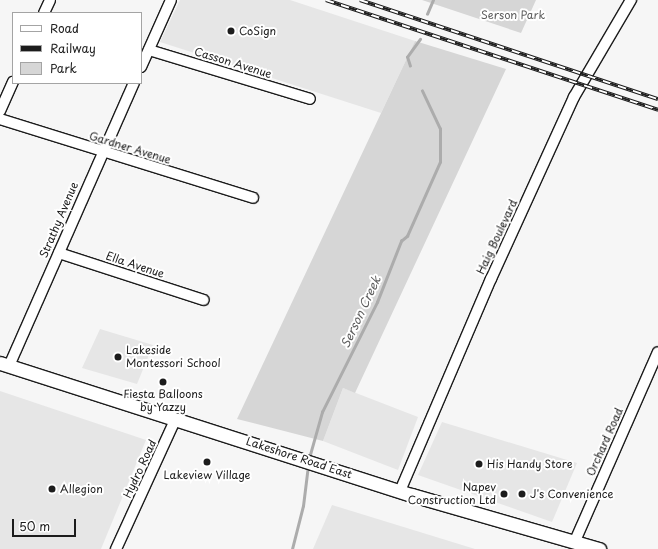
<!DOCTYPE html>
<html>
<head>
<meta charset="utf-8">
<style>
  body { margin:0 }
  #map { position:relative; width:658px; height:549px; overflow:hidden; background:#f6f6f6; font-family:"Playpen Sans",sans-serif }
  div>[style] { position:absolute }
  .built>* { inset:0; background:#e6e6e6 }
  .green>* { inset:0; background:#d6d6d6 }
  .stream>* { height:2.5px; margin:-1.25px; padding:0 1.25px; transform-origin:1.25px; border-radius:1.25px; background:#acacac }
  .roads { filter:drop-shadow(1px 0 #1c1c1c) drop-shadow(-1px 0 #1c1c1c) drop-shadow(0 1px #1c1c1c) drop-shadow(0 -1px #1c1c1c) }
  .minor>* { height:10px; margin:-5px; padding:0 5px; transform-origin:5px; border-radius:5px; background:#fff }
  .major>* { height:13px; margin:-6.5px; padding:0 6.5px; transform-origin:6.5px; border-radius:6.5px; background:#fff }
  .rail>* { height:4px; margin-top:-2px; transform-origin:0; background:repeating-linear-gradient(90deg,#fff 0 8px,#1c1c1c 0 16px); box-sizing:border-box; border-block:1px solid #1c1c1c }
  .dots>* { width:11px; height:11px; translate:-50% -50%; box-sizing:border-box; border:2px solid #fff; border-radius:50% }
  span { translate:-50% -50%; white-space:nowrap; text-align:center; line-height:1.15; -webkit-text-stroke:4px #fff; paint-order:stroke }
  .park-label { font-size:11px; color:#5d5d5d }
  .poi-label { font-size:11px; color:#1c1c1c }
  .left { translate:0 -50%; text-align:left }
  .right { translate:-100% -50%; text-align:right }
  .street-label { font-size:11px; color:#1c1c1c }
  .water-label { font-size:12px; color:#5d5d5d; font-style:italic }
  .legend { position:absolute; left:12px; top:12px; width:130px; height:72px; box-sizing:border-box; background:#fff; border:1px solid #a4a4a4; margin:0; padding:5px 7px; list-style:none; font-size:12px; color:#1c1c1c }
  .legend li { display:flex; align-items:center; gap:8px; height:20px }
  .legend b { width:20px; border:1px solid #a4a4a4 }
  .scale { position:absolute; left:12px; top:519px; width:64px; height:18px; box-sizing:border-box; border:2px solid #1c1c1c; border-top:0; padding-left:5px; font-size:12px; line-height:14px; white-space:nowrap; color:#1c1c1c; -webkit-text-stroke:3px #fff; paint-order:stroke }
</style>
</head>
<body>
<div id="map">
  <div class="built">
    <div style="clip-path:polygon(180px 0,290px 0,415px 41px,381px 113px,160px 42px)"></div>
    <div style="clip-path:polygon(100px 329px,153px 345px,137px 384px,82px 368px)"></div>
    <div style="clip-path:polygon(343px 388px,418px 417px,398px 470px,323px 441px)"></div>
    <div style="clip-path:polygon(0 391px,146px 440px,101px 549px,0 549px)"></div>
    <div style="clip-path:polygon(442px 422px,577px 463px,552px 522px,418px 475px)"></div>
    <div style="clip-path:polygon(332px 505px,475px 549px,313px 549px)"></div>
  </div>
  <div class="green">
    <div style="clip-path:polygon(422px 0,536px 0,521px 33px)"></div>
    <div style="clip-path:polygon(415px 41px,506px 69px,355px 393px,343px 388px,323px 441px,237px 419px)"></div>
  </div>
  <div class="stream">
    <div style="left:427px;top:14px;width:15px;rotate:-67deg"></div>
    <div style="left:410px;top:66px;width:9px;rotate:-108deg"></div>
    <div style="left:407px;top:57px;width:22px;rotate:-54deg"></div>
    <div style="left:309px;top:458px;width:48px;rotate:-74.2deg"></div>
    <div style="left:322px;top:412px;width:123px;rotate:-63.4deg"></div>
    <div style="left:377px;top:302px;width:66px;rotate:-68.5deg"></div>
    <div style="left:401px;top:241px;width:8px;rotate:-40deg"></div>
    <div style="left:407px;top:236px;width:81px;rotate:-66deg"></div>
    <div style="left:440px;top:162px;width:33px;rotate:-90deg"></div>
    <div style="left:440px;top:129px;width:42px;rotate:-115.3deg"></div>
    <div style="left:292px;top:549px;width:44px;rotate:-75.7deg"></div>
    <div style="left:303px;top:506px;width:41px;rotate:-83deg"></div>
  </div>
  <div class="roads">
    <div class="minor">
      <div style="left:44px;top:13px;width:14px;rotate:-65deg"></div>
      <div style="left:149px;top:50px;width:168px;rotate:16.9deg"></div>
      <div style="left:141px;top:67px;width:73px;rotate:-65.9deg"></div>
      <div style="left:0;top:111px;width:32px;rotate:-66deg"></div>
      <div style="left:0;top:119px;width:265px;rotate:17.3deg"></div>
      <div style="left:59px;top:253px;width:152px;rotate:18deg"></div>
      <div style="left:9px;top:366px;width:309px;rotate:-66.2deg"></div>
      <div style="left:400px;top:491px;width:231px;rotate:-66.8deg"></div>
      <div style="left:491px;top:279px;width:200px;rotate:-65.5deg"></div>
      <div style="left:574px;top:97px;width:113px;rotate:-59.6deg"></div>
      <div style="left:575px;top:541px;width:206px;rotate:-66.3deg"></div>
      <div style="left:116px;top:549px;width:142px;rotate:-65.4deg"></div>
    </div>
    <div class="major">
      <div style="left:0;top:363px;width:433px;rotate:17.8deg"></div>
      <div style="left:412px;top:495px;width:195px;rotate:16.1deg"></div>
    </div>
  </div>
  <div class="rail">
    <div style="left:326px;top:0;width:350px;rotate:18.3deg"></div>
    <div style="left:360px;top:0;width:314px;rotate:18.4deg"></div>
  </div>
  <div class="dots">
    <div style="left:231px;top:31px;background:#1c1c1c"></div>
    <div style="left:118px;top:357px;background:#1c1c1c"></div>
    <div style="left:163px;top:382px;background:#1c1c1c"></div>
    <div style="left:207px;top:462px;background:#1c1c1c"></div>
    <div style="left:479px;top:464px;background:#1c1c1c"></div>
    <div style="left:52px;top:489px;background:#1c1c1c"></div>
    <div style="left:504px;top:494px;background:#1c1c1c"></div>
    <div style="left:522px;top:494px;background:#1c1c1c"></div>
  </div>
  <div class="park-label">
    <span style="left:513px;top:15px">Serson Park</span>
  </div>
  <div class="poi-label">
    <span class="left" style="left:239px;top:31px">CoSign</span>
    <span class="left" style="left:126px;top:357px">Lakeside<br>Montessori School</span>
    <span style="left:163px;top:401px">Fiesta Balloons<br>by Yazzy</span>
    <span class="left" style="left:487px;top:464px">His Handy Store</span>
    <span style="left:207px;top:475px">Lakeview Village</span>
    <span class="right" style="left:496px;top:494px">Napev<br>Construction Ltd</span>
    <span class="left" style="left:60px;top:489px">Allegion</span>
    <span class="left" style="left:530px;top:494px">J's Convenience</span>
  </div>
  <div class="street-label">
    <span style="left:233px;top:63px;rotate:17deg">Casson Avenue</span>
    <span style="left:130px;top:148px;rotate:17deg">Gardner Avenue</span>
    <span style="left:59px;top:220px;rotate:-67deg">Strathy Avenue</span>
    <span style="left:497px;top:237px;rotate:-65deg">Haig Boulevard</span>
    <span style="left:135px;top:265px;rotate:18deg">Ella Avenue</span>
    <span style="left:605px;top:442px;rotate:-66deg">Orchard Road</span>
    <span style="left:299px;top:458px;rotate:18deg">Lakeshore Road East</span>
    <span style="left:140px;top:469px;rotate:-65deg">Hydro Road</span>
  </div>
  <div class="water-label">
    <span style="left:361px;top:312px;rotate:-65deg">Serson Creek</span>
  </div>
  <ul class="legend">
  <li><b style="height:5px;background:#fff"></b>Road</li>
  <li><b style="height:5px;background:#1c1c1c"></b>Railway</li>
  <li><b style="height:11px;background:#d6d6d6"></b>Park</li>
  </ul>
  <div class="scale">50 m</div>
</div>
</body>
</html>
